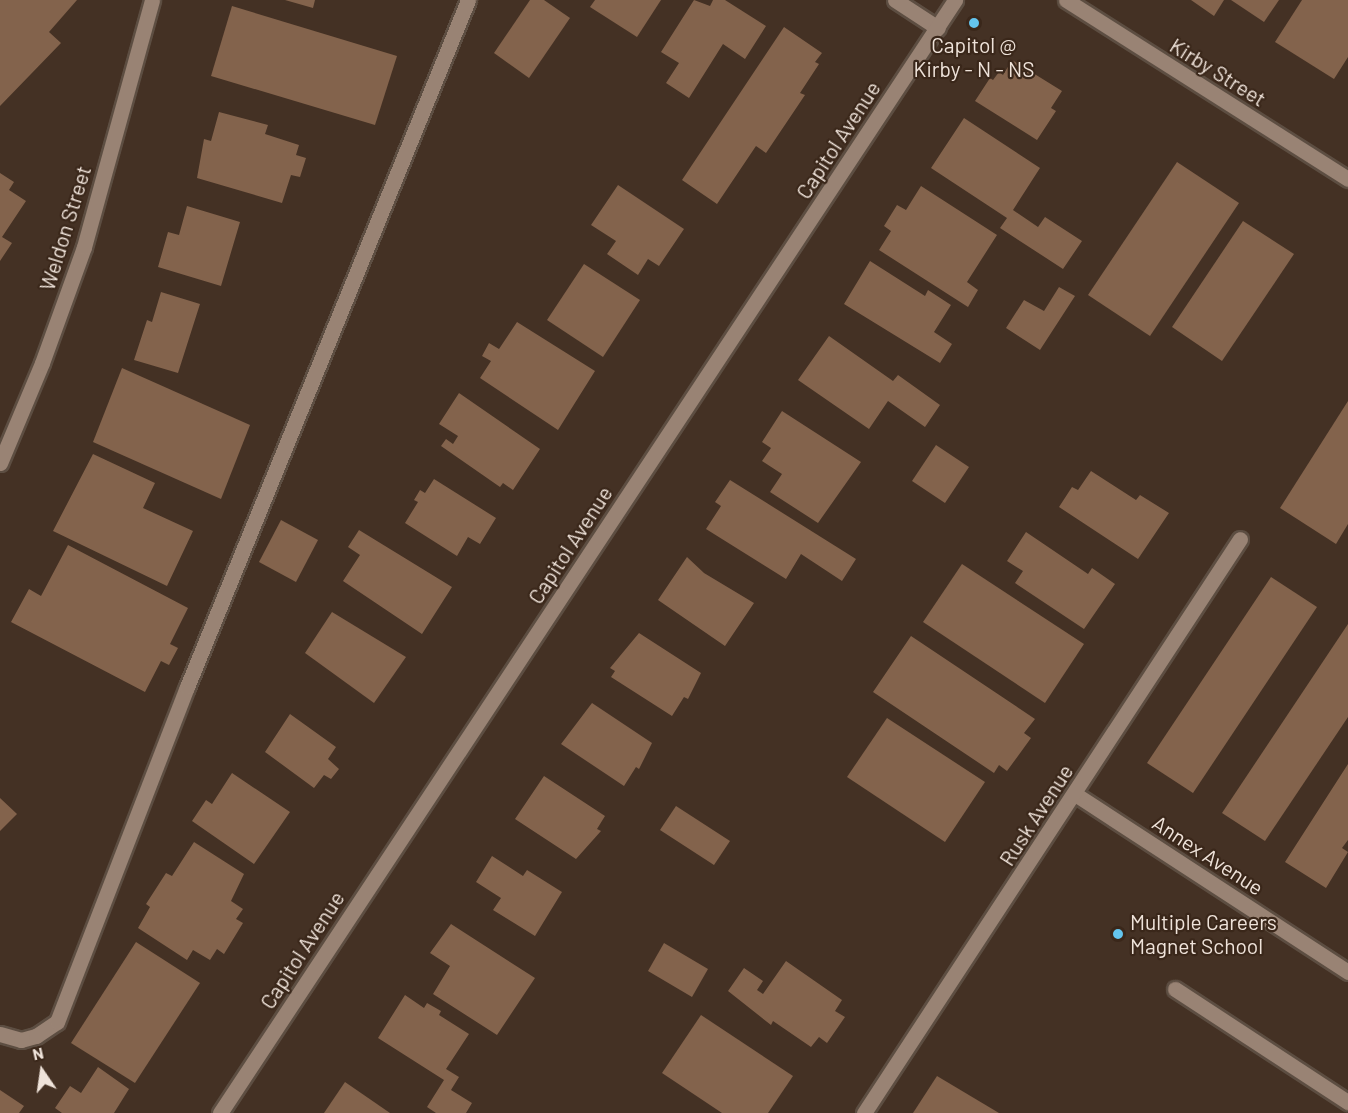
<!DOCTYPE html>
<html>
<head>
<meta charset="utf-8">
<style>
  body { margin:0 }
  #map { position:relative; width:1348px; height:1113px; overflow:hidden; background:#443124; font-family:Barlow,sans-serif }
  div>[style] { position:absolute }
  .building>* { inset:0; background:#83634c }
  .roads { filter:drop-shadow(2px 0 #5d4e42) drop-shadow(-2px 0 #5d4e42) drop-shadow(0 2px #5d4e42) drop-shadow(0 -2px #5d4e42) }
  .lane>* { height:15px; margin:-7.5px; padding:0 7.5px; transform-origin:7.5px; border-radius:7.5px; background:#998374 }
  .street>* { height:15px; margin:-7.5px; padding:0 7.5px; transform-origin:7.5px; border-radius:7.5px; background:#998374 }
  .dots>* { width:16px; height:16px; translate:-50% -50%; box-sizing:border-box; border:3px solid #3a271a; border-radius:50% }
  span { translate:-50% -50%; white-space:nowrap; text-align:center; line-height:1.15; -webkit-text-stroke:4.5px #3a271a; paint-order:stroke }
  .poi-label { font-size:21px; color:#efe3da }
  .left { translate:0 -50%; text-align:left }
  .street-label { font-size:21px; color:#efe3da }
  .north { position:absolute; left:12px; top:1041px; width:60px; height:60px; -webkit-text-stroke:4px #3a271a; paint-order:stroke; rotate:347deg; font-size:16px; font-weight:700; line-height:24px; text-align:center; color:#efe3da }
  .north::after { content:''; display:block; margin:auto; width:21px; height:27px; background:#efe3da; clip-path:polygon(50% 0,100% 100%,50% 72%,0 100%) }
</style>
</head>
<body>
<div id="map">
  <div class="building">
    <div style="clip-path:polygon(0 0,77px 0,49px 32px,61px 43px,0 106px)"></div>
    <div style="clip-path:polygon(285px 0,315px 0,313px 8px)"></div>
    <div style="clip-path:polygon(530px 0,544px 0,570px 18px,529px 78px,494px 53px)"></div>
    <div style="clip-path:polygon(595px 0,661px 0,637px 37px,590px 7px)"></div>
    <div style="clip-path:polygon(694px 0,710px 6px,713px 0,725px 0,766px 26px,745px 59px,723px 44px,689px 98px,666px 83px,679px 63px,661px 52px)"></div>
    <div style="clip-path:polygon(1191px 0,1224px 0,1214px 16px)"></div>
    <div style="clip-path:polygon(1231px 0,1279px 0,1264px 22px)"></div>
    <div style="clip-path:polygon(1302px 0,1348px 0,1348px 57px,1334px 79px,1275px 42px)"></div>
    <div style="clip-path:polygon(232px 6px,397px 56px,375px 125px,211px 76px)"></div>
    <div style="clip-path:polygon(784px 27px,822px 53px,815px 62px,819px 64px,800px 93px,805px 95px,766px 153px,756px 146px,717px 204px,682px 180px)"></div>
    <div style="clip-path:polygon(1012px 60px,1062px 91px,1051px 108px,1056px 111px,1037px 140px,975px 101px,990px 78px,993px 80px,999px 72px,1003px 75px)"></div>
    <div style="clip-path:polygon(219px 112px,268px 125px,265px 134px,299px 145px,296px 155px,306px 158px,300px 177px,291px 175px,282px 203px,197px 178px,204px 139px,211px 141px)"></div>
    <div style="clip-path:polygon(964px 118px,1040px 168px,1013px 210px,1038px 227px,1045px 217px,1082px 241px,1063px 269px,1000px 228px,1007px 218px,931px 168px)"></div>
    <div style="clip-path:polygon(1177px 162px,1239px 203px,1150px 336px,1088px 295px)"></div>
    <div style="clip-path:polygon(0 173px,14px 182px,9px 190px,26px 201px,2px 237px,12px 243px,0 261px)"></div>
    <div style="clip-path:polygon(618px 185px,684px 229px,659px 266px,648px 259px,638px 275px,607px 254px,616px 241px,591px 225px)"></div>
    <div style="clip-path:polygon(921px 186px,997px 235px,967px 282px,978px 290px,968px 307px,879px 250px,891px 231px,884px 226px,897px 205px,906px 210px)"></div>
    <div style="clip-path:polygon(187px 206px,240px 222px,221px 286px,158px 267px,168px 232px,179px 235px)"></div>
    <div style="clip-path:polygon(1243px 221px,1294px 254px,1222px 361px,1172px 327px)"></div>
    <div style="clip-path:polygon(870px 261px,925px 296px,928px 290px,951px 305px,934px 332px,952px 344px,940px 363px,844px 304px)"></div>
    <div style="clip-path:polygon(584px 264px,640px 300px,603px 357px,547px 320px)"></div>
    <div style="clip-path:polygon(1059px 287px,1075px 296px,1040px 350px,1006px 328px,1024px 300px,1044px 311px)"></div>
    <div style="clip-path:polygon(161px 292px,200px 304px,178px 373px,134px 360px,147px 320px,152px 322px)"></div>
    <div style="clip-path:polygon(517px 322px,595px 371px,558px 430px,480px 378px,491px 361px,482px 356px,489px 343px,499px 349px)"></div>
    <div style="clip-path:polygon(829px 336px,893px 381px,898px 375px,940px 405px,925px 427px,888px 401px,869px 429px,798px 380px)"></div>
    <div style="clip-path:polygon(122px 368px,250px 425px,221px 499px,93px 442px)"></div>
    <div style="clip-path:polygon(459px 393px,540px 449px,513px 490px,503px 483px,500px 487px,441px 446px,446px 439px,453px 444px,458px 436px,439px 424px)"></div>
    <div style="clip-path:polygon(1348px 401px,1348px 524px,1336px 544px,1280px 508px)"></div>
    <div style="clip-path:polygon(782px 411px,861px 462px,818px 523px,770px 492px,782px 474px,762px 461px,771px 448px,762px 442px)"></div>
    <div style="clip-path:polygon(936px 445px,969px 467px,945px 503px,912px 481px)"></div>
    <div style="clip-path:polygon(93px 454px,155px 483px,143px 508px,193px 531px,167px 586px,53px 531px)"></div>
    <div style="clip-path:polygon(1091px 471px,1136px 500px,1140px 495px,1169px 513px,1138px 559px,1059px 507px,1072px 487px,1078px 490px)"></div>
    <div style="clip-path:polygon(434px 479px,496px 518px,480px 544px,468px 537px,457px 556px,405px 523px,418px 502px,414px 500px,420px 490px,425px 493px)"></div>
    <div style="clip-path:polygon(730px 480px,856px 559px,842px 581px,801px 554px,786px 579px,706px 529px,721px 506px,715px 502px)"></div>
    <div style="clip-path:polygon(281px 520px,318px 540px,296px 582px,259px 562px)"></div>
    <div style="clip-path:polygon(359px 530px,452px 587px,422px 634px,343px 581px,360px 555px,348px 547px)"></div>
    <div style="clip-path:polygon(1026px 532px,1088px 574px,1092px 568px,1115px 584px,1084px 629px,1015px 583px,1023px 571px,1007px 561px)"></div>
    <div style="clip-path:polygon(68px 545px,188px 608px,170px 644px,178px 648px,169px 665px,161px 661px,145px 692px,11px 622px,29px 589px,41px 596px)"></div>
    <div style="clip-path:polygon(687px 557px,704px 573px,754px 603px,725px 646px,658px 600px)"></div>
    <div style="clip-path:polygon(962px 564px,1084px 644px,1045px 703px,923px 622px)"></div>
    <div style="clip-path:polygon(1271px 577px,1317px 607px,1193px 793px,1147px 763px)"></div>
    <div style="clip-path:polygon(332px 612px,406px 657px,374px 703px,305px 653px)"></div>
    <div style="clip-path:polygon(1348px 624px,1348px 717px,1265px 841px,1222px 813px)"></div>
    <div style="clip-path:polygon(639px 633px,701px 673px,688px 699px,684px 697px,672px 716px,611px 677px,615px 671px,610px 668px)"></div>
    <div style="clip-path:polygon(911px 636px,1035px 719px,1024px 733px,1031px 738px,1007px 771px,999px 765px,994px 773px,873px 692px)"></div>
    <div style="clip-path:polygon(592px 703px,652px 743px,639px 769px,636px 767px,624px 786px,561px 744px)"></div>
    <div style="clip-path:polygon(290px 714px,336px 747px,328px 759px,339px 769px,331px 779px,324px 775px,314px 788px,265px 752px)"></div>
    <div style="clip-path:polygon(887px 718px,985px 782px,945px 842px,847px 777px)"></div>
    <div style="clip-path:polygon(1348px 764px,1348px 840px,1342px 848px,1348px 852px,1326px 888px,1285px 862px)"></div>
    <div style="clip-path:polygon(232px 773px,290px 812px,254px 864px,192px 821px,206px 800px,212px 804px)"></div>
    <div style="clip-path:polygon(544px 776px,605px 816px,597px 829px,601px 831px,576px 859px,515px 819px)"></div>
    <div style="clip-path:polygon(0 798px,17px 814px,0 831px)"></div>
    <div style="clip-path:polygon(676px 806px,730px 841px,714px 865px,660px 830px)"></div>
    <div style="clip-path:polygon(194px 842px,244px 874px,231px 901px,243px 909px,236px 919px,243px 923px,224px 954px,217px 949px,210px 960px,193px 950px,187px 960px,138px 928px,150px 907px,146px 904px,166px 873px,172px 876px)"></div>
    <div style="clip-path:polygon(492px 856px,523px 876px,527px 870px,562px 892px,535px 936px,493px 910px,501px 898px,476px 882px)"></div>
    <div style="clip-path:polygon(451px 924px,535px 978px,497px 1035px,433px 994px,450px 966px,430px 953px)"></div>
    <div style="clip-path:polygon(136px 942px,200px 983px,135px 1083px,71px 1043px)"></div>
    <div style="clip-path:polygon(664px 943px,708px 969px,692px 997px,648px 971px)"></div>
    <div style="clip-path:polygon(786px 961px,842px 1000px,835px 1011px,845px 1017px,827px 1043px,819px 1037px,811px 1047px,773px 1021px,771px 1025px,728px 991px,744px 968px,763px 981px,757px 990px,763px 994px)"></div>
    <div style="clip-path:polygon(405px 995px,424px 1008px,427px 1003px,441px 1011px,439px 1015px,469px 1034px,446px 1069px,459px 1077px,451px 1090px,472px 1103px,466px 1113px,436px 1113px,427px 1107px,444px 1080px,378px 1038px)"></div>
    <div style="clip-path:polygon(701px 1015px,793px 1076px,768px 1113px,722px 1113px,662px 1073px)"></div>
    <div style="clip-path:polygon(98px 1067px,129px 1089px,114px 1113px,62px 1113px,55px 1108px,70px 1086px,81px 1093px)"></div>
    <div style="clip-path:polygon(937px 1076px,999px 1113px,913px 1113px)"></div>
    <div style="clip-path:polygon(345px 1082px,390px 1113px,324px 1113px)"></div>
    <div style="clip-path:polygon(0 1090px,24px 1106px,19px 1113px,0 1113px)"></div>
  </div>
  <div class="roads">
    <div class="lane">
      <div style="left:1175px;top:989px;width:207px;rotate:33.2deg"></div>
      <div style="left:0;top:1034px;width:22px;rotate:16deg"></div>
      <div style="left:21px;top:1040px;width:16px;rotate:-15deg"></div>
      <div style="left:36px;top:1036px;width:25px;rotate:-34deg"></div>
      <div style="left:57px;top:1022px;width:359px;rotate:-68.8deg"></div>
      <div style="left:187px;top:687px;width:742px;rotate:-67.75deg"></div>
    </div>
    <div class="street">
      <div style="left:895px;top:0;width:51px;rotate:33.1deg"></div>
      <div style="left:1066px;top:0;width:334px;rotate:32.4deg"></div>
      <div style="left:0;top:463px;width:108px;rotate:-67.2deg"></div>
      <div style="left:42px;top:363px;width:123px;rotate:-70.1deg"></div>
      <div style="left:84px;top:247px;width:256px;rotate:-74.6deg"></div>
      <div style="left:1075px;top:794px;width:326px;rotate:33.1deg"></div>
      <div style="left:220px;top:1113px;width:1334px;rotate:-56.56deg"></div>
      <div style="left:864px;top:1113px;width:686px;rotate:-56.77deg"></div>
    </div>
  </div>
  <div class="dots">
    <div style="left:974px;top:23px;background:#64c5ee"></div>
    <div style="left:1118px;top:934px;background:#64c5ee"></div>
  </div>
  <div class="poi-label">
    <span style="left:974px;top:57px">Capitol @<br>Kirby - N - NS</span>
    <span class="left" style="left:1130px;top:934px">Multiple Careers<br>Magnet School</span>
  </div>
  <div class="street-label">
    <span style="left:1218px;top:72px;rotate:32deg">Kirby Street</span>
    <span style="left:838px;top:140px;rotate:-57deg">Capitol Avenue</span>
    <span style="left:65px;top:228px;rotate:-73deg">Weldon Street</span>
    <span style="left:570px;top:545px;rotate:-57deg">Capitol Avenue</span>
    <span style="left:1036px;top:815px;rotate:-57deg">Rusk Avenue</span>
    <span style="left:1208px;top:855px;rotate:33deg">Annex Avenue</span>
    <span style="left:302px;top:950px;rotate:-57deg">Capitol Avenue</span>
  </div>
  <div class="north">N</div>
</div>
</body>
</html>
